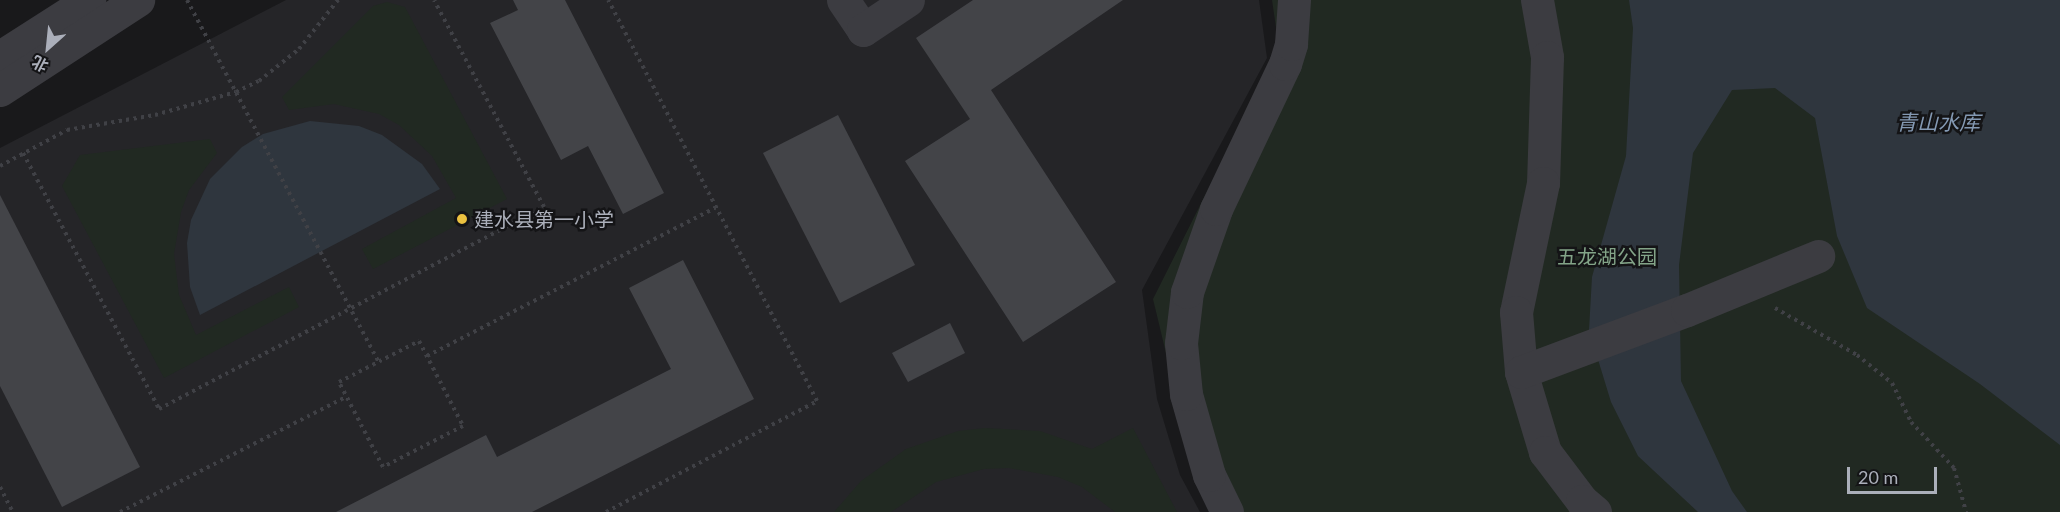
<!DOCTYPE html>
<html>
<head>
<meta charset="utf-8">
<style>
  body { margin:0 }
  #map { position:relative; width:2060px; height:512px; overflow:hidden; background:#19191b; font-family:Lato,"Noto Sans SC",sans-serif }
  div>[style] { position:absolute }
  .built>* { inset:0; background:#252528 }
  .green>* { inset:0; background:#212922 }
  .water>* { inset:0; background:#2f363e }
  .building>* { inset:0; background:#434448 }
  .path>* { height:4px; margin-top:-2px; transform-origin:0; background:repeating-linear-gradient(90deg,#404146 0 3px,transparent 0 7.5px) }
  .minor>* { height:33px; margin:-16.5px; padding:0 16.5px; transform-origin:16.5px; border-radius:16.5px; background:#3c3c41 }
  .dots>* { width:16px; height:16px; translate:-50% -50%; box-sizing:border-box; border:3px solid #141416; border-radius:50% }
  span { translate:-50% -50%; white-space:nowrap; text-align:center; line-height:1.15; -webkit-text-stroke:5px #141416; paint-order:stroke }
  .poi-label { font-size:20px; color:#abafba }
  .left { translate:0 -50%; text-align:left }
  .park-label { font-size:20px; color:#83a488 }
  .water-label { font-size:21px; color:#8499b3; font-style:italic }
  .north { position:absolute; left:18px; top:18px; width:60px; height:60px; -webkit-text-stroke:4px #141416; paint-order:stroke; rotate:207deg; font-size:16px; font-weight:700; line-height:24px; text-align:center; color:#abafba }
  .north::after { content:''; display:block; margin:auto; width:21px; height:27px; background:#abafba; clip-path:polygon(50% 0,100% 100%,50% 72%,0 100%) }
  .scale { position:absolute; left:1847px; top:467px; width:90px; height:27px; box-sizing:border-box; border:3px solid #abafba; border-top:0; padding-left:8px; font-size:18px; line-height:21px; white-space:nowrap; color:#abafba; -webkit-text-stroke:4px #141416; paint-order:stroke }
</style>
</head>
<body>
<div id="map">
  <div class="built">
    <div style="clip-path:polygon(286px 0,1259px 0,1267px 58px,1142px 290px,1157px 399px,1180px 475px,1200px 512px,0 512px,0 148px)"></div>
  </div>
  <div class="green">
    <div style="clip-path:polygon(1272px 0,2060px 0,2060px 512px,1212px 512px,1198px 487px,1153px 299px,1279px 48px)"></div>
    <div style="clip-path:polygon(387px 2px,405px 7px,507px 199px,373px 269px,362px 249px,456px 198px,432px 156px,399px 125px,379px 114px,334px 104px,289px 110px,282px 97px,373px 6px)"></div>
    <div style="clip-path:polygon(210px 139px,217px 153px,189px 190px,181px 212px,174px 254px,179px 295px,196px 335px,289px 287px,299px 307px,164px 378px,62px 186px,80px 155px)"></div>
    <div style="clip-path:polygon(985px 428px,1040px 431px,1092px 449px,1133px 428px,1177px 512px,1115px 512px,1082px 487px,1058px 477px,1009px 468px,984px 469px,936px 482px,891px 512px,834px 512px,861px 481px,906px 449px,958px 431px)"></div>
  </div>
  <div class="water">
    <div style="clip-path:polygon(1629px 0,2060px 0,2060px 445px,1980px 384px,1867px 308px,1837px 236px,1815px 118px,1775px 88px,1732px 90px,1693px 153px,1679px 265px,1681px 381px,1732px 491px,1747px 512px,1698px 512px,1638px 456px,1611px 402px,1589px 330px,1592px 277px,1626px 156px,1633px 28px)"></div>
    <div style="clip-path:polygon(310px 121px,359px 126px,382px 135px,422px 164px,440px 189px,200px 315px,190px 287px,187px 243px,191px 220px,210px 179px,242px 147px,263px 134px)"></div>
  </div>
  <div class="building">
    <div style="clip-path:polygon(513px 0,565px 0,664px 193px,623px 214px,588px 146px,561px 160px,490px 23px,518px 10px)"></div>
    <div style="clip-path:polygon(973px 0,1123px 0,991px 90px,1116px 282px,1023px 342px,905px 161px,970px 119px,916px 38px)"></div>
    <div style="clip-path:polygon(838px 115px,915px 265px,840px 303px,763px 153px)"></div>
    <div style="clip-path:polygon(0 195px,140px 467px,62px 507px,0 386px)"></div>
    <div style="clip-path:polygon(683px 260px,754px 399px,532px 512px,336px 512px,486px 435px,497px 457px,671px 369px,629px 288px)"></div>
    <div style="clip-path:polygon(950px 323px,965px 353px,908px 382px,892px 353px)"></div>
  </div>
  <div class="path">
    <div style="left:187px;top:0;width:410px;rotate:62.1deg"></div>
    <div style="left:23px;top:153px;width:290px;rotate:62deg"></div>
    <div style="left:159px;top:409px;width:435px;rotate:-27.7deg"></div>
    <div style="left:544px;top:207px;width:234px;rotate:-118deg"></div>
    <div style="left:0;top:166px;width:76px;rotate:-28.2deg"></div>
    <div style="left:67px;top:130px;width:89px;rotate:-9.7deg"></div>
    <div style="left:155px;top:115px;width:84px;rotate:-15.9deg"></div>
    <div style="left:236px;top:92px;width:25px;rotate:-26deg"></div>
    <div style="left:259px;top:81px;width:51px;rotate:-38.7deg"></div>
    <div style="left:299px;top:49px;width:63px;rotate:-51.5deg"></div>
    <div style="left:1775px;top:308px;width:95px;rotate:29.8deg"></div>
    <div style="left:1857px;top:355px;width:45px;rotate:38.7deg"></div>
    <div style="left:1892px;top:383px;width:43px;rotate:64deg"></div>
    <div style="left:1911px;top:422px;width:63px;rotate:46.9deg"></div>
    <div style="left:1954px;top:468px;width:46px;rotate:74.7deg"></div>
    <div style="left:419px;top:341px;width:96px;rotate:62.6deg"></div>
    <div style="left:463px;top:426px;width:90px;rotate:152.9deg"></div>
    <div style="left:383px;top:467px;width:96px;rotate:-117.4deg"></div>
    <div style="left:339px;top:382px;width:90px;rotate:-27.1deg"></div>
    <div style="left:427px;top:356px;width:324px;rotate:-27.2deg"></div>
    <div style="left:0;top:487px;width:28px;rotate:63deg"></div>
    <div style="left:120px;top:512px;width:254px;rotate:-27deg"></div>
    <div style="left:606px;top:512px;width:238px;rotate:-27.7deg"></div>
    <div style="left:817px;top:401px;width:452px;rotate:-117.5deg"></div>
  </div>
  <div class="minor">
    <div style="left:843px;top:0;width:36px;rotate:56deg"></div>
    <div style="left:863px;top:30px;width:54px;rotate:-33.7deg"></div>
    <div style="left:1537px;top:0;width:58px;rotate:80deg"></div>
    <div style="left:1547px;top:57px;width:126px;rotate:91.8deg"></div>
    <div style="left:1543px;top:183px;width:132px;rotate:101.8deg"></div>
    <div style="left:1516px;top:312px;width:60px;rotate:85.2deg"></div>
    <div style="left:1521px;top:372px;width:84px;rotate:73.3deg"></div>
    <div style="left:1545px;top:452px;width:61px;rotate:52.9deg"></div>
    <div style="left:1582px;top:501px;width:17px;rotate:40deg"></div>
    <div style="left:0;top:57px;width:106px;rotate:-32.6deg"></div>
    <div style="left:0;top:90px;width:165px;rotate:-33.1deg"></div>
    <div style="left:1521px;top:372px;width:177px;rotate:-20.5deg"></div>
    <div style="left:1687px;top:310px;width:142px;rotate:-22.4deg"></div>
    <div style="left:1227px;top:512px;width:41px;rotate:-115.9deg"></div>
    <div style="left:1209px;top:475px;width:84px;rotate:-105.9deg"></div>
    <div style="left:1186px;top:394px;width:51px;rotate:-95.6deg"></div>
    <div style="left:1181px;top:343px;width:51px;rotate:-83.3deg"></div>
    <div style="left:1187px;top:292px;width:88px;rotate:-70.7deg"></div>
    <div style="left:1216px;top:209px;width:161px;rotate:-64.6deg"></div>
    <div style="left:1285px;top:64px;width:21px;rotate:-73deg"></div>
    <div style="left:1291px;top:44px;width:44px;rotate:-86.1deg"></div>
  </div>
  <div class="dots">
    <div style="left:462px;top:219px;background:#ebc140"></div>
  </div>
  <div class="poi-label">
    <span class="left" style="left:474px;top:219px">建水县第一小学</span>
  </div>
  <div class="park-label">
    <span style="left:1607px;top:256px">五龙湖公园</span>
  </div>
  <div class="water-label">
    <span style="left:1938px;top:122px">青山水库</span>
  </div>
  <div class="north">北</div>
  <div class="scale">20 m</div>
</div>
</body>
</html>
